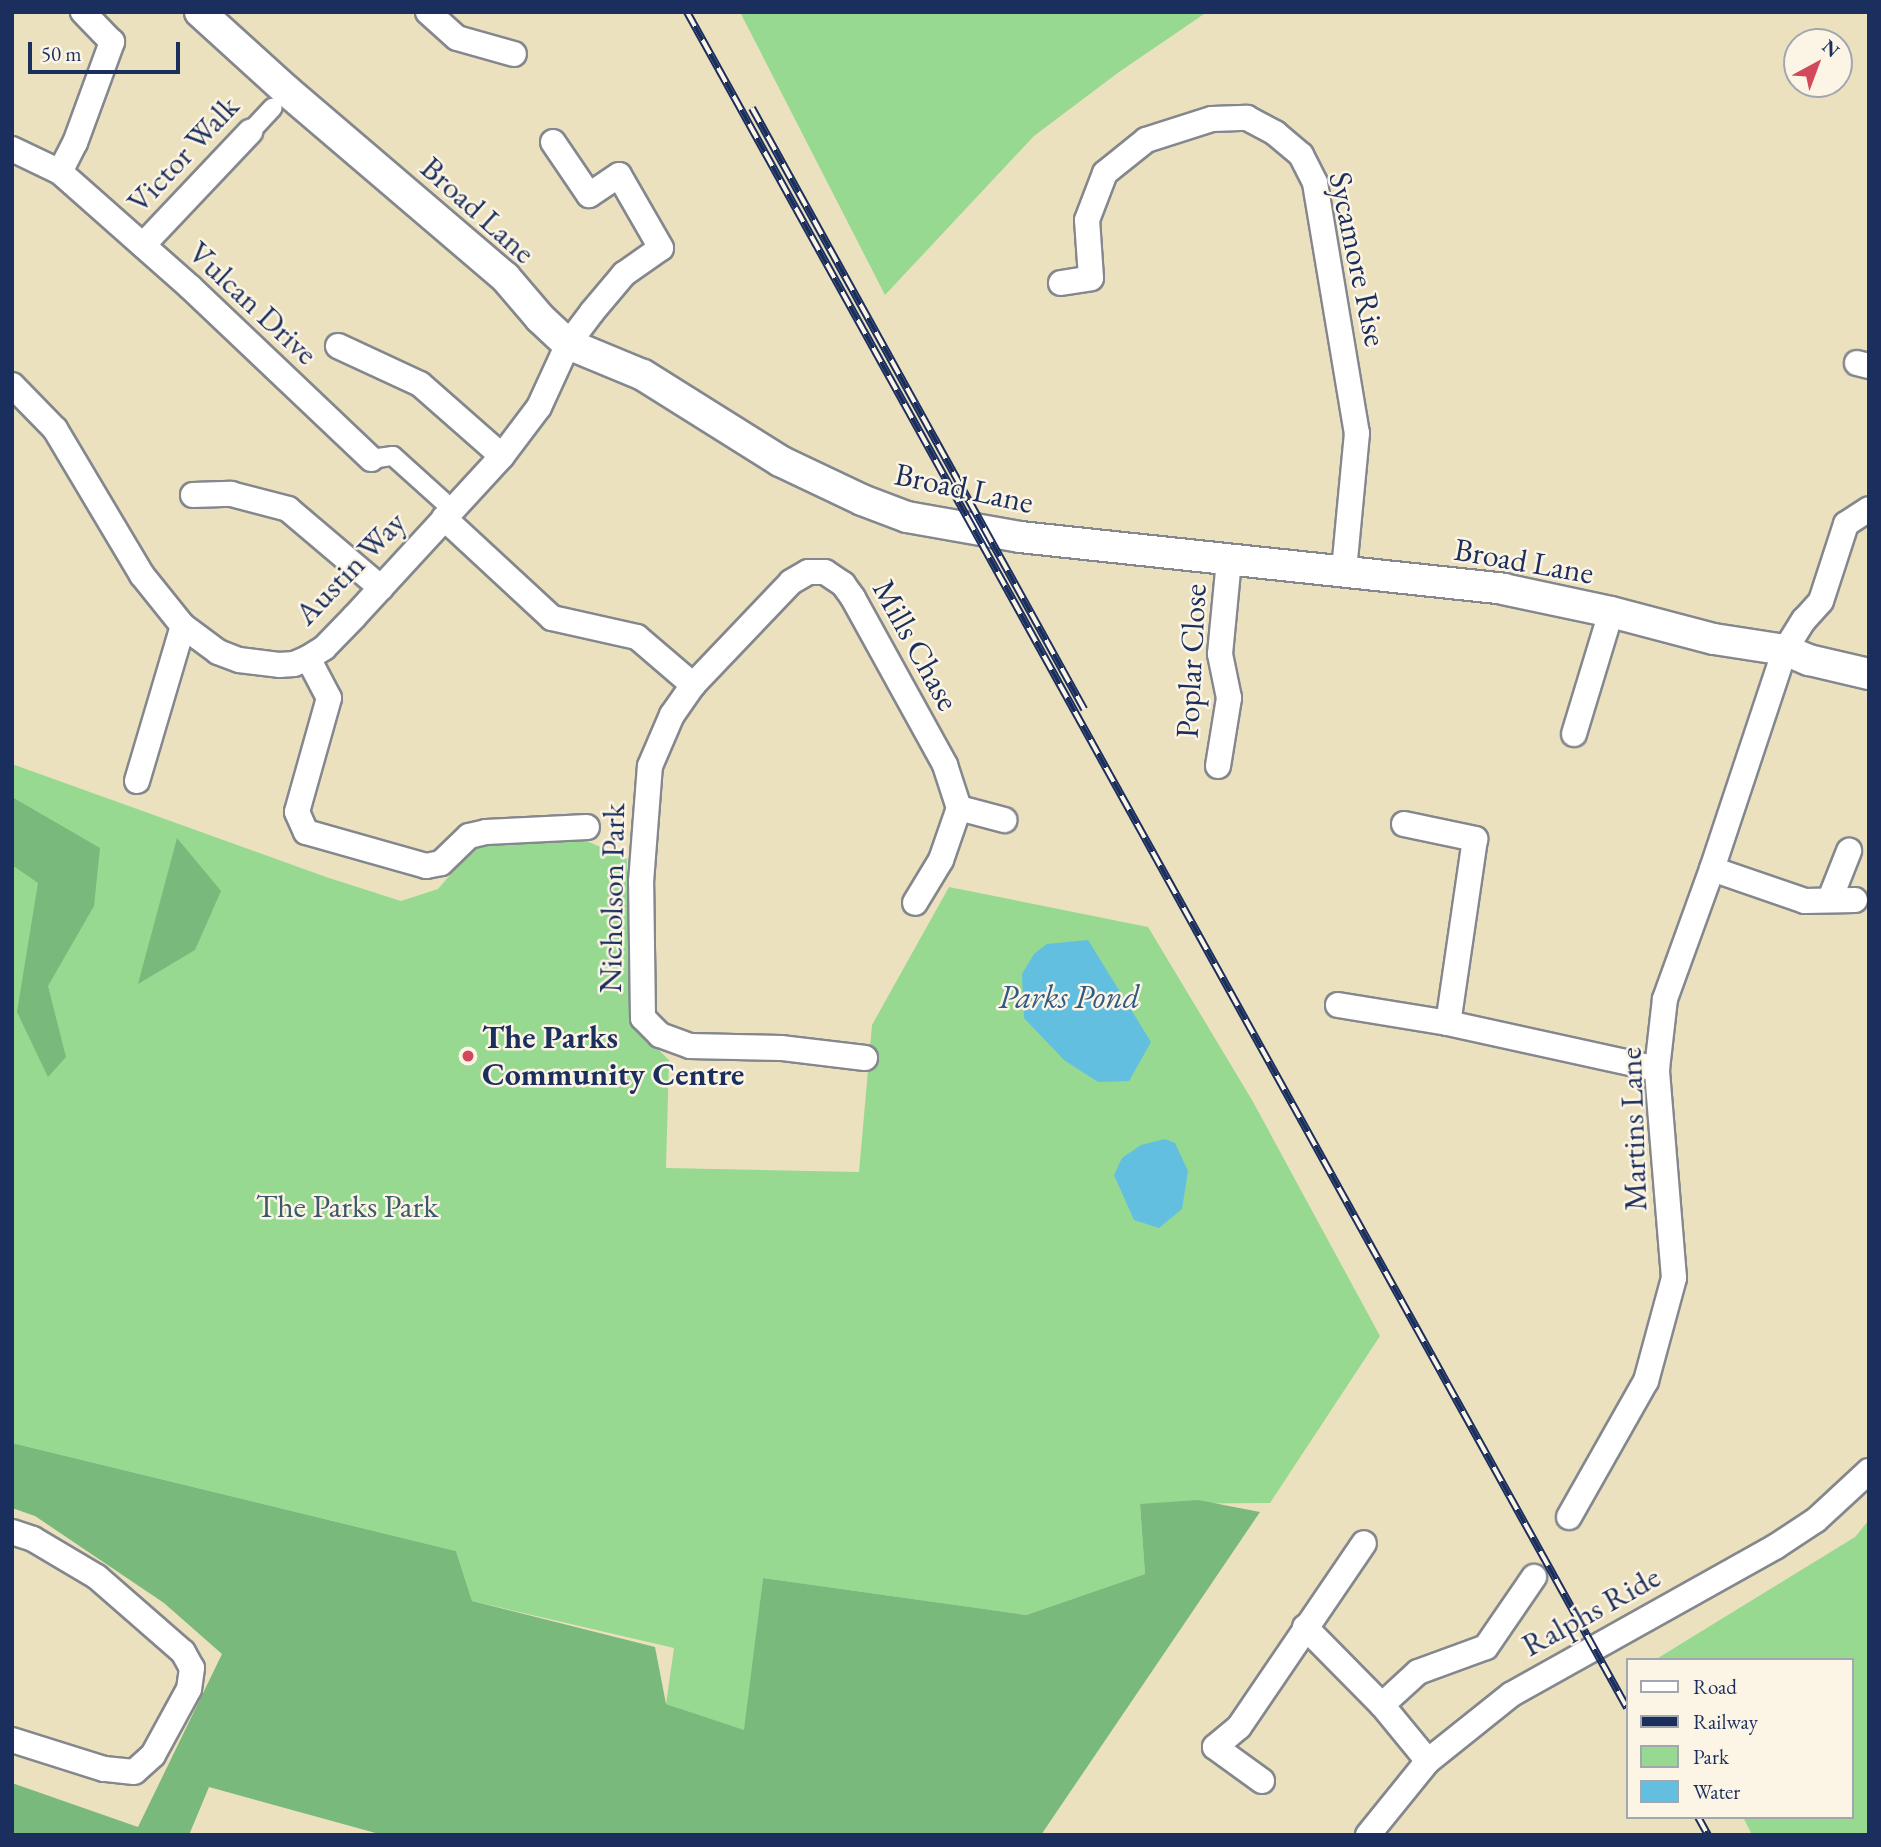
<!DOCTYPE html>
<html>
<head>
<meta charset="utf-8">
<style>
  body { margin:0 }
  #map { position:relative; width:1881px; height:1847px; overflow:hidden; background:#ece1bf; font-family:"EB Garamond",serif }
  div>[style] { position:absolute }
  .green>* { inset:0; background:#97d991 }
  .forest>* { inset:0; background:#79b97b }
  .water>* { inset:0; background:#62bfe0 }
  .roads { filter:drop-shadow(2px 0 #84888e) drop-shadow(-2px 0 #84888e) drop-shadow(0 2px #84888e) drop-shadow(0 -2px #84888e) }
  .pedestrian>* { height:18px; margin:-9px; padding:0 9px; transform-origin:9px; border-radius:9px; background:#fff }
  .minor>* { height:24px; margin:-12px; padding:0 12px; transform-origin:12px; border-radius:12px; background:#fff }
  .tertiary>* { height:30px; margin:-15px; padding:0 15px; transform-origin:15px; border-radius:15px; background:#fff }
  .rail>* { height:8px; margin-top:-4px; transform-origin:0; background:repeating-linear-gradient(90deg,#fcf5e5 0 16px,#1b2f5e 0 32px); box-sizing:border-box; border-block:2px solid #1b2f5e }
  .dots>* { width:19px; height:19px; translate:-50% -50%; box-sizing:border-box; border:4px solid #fcf5e5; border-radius:50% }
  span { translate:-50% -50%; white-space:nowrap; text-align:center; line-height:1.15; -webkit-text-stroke:5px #fcf5e5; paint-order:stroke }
  .street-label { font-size:32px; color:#1b2f5e }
  .poi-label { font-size:32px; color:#1b2f5e; font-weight:700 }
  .left { translate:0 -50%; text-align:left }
  .park-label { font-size:32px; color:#3a5a6b }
  .water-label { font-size:33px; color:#305a85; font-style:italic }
  .frame { position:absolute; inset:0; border:14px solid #1b2f5e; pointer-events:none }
  .legend { position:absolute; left:1626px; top:1658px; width:228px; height:161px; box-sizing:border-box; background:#fcf5e5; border:2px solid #a2a6af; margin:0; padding:9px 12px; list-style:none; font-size:21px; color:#1b2f5e }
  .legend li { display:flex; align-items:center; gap:14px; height:35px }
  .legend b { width:35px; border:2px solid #a2a6af }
  .north { position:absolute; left:1783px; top:28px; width:70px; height:70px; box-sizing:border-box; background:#fcf5e5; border:2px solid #a2a6af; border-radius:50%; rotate:41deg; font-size:19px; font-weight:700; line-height:28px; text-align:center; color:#1b2f5e }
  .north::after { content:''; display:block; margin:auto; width:24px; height:32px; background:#d1495b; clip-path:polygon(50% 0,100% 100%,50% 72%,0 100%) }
  .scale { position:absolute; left:28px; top:42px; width:152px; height:32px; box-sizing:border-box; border:4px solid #1b2f5e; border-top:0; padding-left:9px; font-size:21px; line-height:24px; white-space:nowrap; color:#1b2f5e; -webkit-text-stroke:5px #fcf5e5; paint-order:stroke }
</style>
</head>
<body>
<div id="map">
  <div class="green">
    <div style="clip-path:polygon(740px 12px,1207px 12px,1119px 72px,1034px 136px,885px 295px)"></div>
    <div style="clip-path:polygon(12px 764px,326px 877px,401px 901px,438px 889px,477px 844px,587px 841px,627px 859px,631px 1023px,669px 1060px,666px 1168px,859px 1172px,872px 1025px,949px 887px,1148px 927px,1252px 1100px,1380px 1336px,1270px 1503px,1140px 1504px,1145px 1574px,1026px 1615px,763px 1578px,745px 1731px,666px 1704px,674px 1648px,472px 1601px,456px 1551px,12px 1443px)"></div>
    <div style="clip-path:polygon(1869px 1520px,1869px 1835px,1752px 1835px,1743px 1817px,1851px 1817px,1851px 1660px,1658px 1658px,1855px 1537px)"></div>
  </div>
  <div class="forest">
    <div style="clip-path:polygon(12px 797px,100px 848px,94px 906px,48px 986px,66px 1057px,48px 1077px,17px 1012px,38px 883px,12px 865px)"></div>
    <div style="clip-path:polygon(177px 838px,221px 891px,195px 950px,138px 984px)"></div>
    <div style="clip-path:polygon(12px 1443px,456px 1551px,472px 1601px,655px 1647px,666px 1704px,744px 1730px,763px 1578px,1026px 1615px,1145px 1574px,1140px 1504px,1198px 1500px,1260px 1512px,1041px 1835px,383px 1835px,209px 1787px,189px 1835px,12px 1835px,12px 1783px,138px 1827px,222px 1654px,164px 1603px,35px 1516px,12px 1508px)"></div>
  </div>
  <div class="water">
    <div style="clip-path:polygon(1088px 940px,1151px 1042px,1129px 1081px,1098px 1082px,1064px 1060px,1024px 1018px,1022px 974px,1034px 954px,1047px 944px)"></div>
    <div style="clip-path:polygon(1165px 1139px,1175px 1143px,1188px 1171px,1182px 1209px,1159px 1228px,1134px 1220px,1114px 1175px,1122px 1158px,1141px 1145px)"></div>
  </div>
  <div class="roads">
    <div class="pedestrian">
      <div style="left:250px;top:132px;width:33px;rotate:-47deg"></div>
      <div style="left:371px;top:459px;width:22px;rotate:-8deg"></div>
      <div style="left:393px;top:456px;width:67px;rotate:42deg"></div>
    </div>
    <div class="minor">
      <div style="left:428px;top:12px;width:39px;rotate:42deg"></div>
      <div style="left:457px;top:38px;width:59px;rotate:15.7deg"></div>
      <div style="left:12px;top:149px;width:53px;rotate:25.6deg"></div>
      <div style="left:60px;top:172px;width:174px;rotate:41.5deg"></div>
      <div style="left:190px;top:287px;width:250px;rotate:43.5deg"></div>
      <div style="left:60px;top:172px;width:33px;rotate:-63deg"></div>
      <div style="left:75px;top:143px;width:108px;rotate:-69.9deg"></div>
      <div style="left:112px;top:42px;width:42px;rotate:-134deg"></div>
      <div style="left:143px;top:245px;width:156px;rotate:-46.6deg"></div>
      <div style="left:1061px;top:283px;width:30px;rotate:-9deg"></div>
      <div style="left:1091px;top:278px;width:58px;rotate:-93.9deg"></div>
      <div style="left:1087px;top:220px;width:50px;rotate:-69deg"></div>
      <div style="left:1105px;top:173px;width:53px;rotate:-38.8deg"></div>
      <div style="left:1146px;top:140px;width:69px;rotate:-17.7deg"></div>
      <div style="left:1212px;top:119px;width:35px;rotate:-2deg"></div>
      <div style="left:1247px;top:118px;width:32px;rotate:28deg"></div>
      <div style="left:1275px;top:133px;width:34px;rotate:40deg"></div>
      <div style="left:1301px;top:155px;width:31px;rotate:63deg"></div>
      <div style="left:1315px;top:183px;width:254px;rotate:80.5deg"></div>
      <div style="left:1357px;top:433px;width:138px;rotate:95.4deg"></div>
      <div style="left:338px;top:346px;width:90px;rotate:24.9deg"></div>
      <div style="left:420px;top:384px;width:109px;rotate:41.3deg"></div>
      <div style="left:1857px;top:363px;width:12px;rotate:14deg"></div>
      <div style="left:12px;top:385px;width:62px;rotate:45.7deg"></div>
      <div style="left:55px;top:429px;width:170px;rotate:59.2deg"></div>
      <div style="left:142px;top:575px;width:65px;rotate:51.2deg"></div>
      <div style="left:183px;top:626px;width:44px;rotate:36.6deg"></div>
      <div style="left:218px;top:652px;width:22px;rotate:21deg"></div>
      <div style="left:239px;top:660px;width:40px;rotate:7.1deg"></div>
      <div style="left:279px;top:665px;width:15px;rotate:-4deg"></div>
      <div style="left:294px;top:664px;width:15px;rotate:-23deg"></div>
      <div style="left:308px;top:658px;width:19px;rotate:-32deg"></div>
      <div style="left:324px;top:648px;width:43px;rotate:-45.9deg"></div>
      <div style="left:354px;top:617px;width:219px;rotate:-47.4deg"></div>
      <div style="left:502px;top:456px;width:61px;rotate:-52.9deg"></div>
      <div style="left:539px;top:407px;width:69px;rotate:-65.3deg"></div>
      <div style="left:568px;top:344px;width:40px;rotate:-53deg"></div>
      <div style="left:592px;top:312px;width:50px;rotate:-49.9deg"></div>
      <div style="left:624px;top:274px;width:45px;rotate:-35.1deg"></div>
      <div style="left:661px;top:248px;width:84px;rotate:-119.9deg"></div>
      <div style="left:619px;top:175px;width:36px;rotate:146deg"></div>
      <div style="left:589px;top:195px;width:64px;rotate:-124.2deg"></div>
      <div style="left:193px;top:495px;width:38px;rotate:-2deg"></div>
      <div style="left:231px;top:494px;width:59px;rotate:14.7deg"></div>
      <div style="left:288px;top:509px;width:122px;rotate:40.3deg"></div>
      <div style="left:444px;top:518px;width:147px;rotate:42.8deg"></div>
      <div style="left:552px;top:618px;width:87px;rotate:12.6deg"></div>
      <div style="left:637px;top:637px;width:74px;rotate:40.6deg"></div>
      <div style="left:308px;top:658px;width:45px;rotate:62.3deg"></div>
      <div style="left:329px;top:698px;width:118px;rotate:105.7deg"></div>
      <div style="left:297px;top:812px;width:22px;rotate:66deg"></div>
      <div style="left:306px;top:832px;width:125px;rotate:15.8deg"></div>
      <div style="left:426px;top:866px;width:15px;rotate:-11deg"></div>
      <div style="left:441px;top:863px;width:39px;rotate:-44deg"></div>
      <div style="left:469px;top:836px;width:17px;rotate:-13deg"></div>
      <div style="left:486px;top:832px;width:101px;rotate:-2.8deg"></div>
      <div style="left:1574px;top:734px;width:127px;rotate:-73.1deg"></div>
      <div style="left:1218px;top:766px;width:69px;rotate:-80.8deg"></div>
      <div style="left:1229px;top:698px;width:45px;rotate:-101.6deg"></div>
      <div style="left:1220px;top:654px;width:94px;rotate:-84.5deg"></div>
      <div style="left:137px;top:781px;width:162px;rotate:-73.5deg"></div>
      <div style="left:959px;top:808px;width:47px;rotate:14.9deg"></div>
      <div style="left:1404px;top:824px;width:73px;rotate:11.9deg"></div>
      <div style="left:1475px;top:839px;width:186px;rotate:98.3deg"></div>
      <div style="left:1712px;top:869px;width:98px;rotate:19deg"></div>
      <div style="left:1805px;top:901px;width:50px;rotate:-1.1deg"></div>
      <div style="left:1830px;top:899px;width:52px;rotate:-68.4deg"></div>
      <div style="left:1338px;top:1005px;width:111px;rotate:9.3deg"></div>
      <div style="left:1448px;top:1023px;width:214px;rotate:12.4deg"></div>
      <div style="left:865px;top:1058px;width:85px;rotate:-173.2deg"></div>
      <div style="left:781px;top:1048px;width:91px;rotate:-178.7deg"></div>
      <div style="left:690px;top:1046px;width:32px;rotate:-160deg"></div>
      <div style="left:660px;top:1035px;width:24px;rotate:-135deg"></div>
      <div style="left:643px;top:1018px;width:136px;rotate:-90.8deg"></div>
      <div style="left:641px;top:882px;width:116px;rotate:-85.6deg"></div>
      <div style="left:650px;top:766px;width:56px;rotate:-66.7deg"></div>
      <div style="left:672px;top:715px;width:37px;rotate:-55deg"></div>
      <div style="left:693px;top:685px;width:142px;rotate:-46.4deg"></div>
      <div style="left:791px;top:582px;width:20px;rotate:-30deg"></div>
      <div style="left:808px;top:572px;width:17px"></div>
      <div style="left:825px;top:572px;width:22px;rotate:34deg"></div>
      <div style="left:843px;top:584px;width:17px;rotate:54deg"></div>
      <div style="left:853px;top:598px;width:191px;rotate:61.1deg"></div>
      <div style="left:945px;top:765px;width:45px;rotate:72deg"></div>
      <div style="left:959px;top:808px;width:55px;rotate:109.1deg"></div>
      <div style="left:941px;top:860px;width:50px;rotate:121.2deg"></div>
      <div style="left:1569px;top:1517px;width:156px;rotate:-60.5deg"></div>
      <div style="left:1646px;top:1381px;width:107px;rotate:-74.8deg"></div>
      <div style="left:1674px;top:1278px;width:210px;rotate:-94.7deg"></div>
      <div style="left:1657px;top:1069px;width:70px;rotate:-83.5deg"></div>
      <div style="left:1665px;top:999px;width:138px;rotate:-70.1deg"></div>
      <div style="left:1712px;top:869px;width:231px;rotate:-71.6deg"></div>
      <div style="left:1785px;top:650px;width:36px;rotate:-58deg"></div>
      <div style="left:1804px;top:620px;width:25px;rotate:-48deg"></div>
      <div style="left:1821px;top:601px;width:81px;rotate:-72deg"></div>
      <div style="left:1846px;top:524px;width:27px;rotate:-33deg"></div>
      <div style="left:12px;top:1532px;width:22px;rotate:18deg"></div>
      <div style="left:33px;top:1539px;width:74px;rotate:30.7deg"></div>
      <div style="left:97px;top:1577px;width:114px;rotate:41.1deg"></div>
      <div style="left:183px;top:1652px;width:18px;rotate:61deg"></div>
      <div style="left:192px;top:1668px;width:21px;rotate:98deg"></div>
      <div style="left:189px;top:1689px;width:75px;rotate:118.6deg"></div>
      <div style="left:153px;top:1755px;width:25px;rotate:138deg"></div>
      <div style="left:134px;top:1772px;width:30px;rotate:-174deg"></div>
      <div style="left:104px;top:1769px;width:96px;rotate:-162.5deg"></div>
      <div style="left:1305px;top:1627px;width:110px;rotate:45.4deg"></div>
      <div style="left:1382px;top:1705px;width:72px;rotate:50.6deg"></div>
      <div style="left:1382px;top:1705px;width:49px;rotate:-42.5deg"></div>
      <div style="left:1418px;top:1672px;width:72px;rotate:-20.2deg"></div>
      <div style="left:1486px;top:1647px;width:85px;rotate:-55.6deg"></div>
      <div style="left:1262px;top:1781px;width:58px;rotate:-144.1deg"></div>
      <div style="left:1215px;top:1747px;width:31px;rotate:-40deg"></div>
      <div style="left:1239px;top:1727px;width:222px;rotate:-55.8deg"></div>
      <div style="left:1368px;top:1835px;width:95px;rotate:-51deg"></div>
      <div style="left:1428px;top:1761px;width:107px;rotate:-38.6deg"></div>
      <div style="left:1512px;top:1694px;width:301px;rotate:-29.2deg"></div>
      <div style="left:1775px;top:1547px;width:49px;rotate:-33.4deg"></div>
      <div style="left:1816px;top:1520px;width:72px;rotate:-42.8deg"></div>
    </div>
    <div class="tertiary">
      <div style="left:200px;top:12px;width:118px;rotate:42.2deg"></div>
      <div style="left:287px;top:91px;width:287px;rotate:40.5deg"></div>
      <div style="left:505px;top:277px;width:54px;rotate:49.5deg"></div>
      <div style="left:540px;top:318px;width:38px;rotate:43deg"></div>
      <div style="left:568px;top:344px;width:81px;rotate:22.5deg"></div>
      <div style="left:643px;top:375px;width:162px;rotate:32.1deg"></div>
      <div style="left:780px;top:461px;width:91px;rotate:25.4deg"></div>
      <div style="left:862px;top:500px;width:48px;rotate:20.7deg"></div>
      <div style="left:907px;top:517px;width:115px;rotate:10deg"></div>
      <div style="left:1020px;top:537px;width:486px;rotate:6.1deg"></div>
      <div style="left:1503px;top:589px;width:110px;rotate:12deg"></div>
      <div style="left:1611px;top:612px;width:106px;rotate:14.7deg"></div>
      <div style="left:1714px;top:639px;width:72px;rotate:8.8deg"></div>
      <div style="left:1785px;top:650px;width:26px;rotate:23deg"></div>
      <div style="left:1809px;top:660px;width:62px;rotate:13.1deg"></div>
    </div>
  </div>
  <div class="rail">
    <div style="left:687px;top:12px;width:1939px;rotate:61deg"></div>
    <div style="left:752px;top:108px;width:687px;rotate:61.08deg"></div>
    <div style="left:1698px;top:1817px;width:21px;rotate:61deg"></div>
  </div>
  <div class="dots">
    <div style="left:468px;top:1056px;background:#d1495b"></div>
  </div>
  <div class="street-label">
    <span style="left:183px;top:154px;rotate:-47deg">Victor Walk</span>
    <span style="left:478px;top:210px;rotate:42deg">Broad Lane</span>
    <span style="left:1358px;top:259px;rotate:78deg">Sycamore Rise</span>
    <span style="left:253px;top:303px;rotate:43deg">Vulcan Drive</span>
    <span style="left:964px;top:488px;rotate:12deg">Broad Lane</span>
    <span style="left:1524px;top:561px;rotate:10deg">Broad Lane</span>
    <span style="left:350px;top:568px;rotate:-46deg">Austin Way</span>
    <span style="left:916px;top:645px;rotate:61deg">Mills Chase</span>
    <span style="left:1191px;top:661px;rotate:-87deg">Poplar Close</span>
    <span style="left:612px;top:898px;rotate:-89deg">Nicholson Park</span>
    <span style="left:1633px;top:1129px;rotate:-92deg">Martins Lane</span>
    <span style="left:1591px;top:1611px;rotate:-29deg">Ralphs Ride</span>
  </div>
  <div class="poi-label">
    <span class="left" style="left:482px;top:1056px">The Parks<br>Community Centre</span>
  </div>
  <div class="park-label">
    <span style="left:347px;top:1206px">The Parks Park</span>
  </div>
  <div class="water-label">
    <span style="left:1069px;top:997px">Parks Pond</span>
  </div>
  <div class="frame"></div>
  <ul class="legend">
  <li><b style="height:9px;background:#fff"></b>Road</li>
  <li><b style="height:9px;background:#1b2f5e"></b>Railway</li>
  <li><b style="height:19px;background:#97d991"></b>Park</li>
  <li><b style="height:19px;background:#62bfe0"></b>Water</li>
  </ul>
  <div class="north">N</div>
  <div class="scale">50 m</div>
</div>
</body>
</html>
